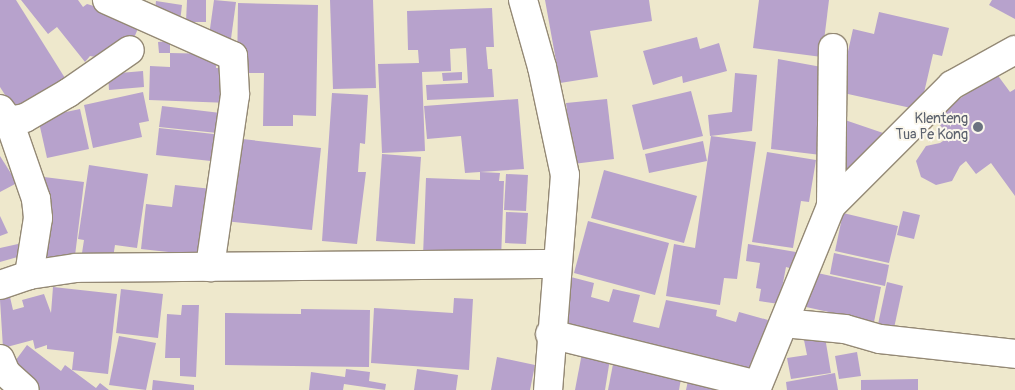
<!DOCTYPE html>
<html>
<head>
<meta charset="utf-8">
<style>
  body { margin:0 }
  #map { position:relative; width:1015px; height:390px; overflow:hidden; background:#eee8cc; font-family:Pangolin,sans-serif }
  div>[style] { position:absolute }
  .building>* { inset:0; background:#b7a2cc }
  .roads { filter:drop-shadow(1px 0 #948975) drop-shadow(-1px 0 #948975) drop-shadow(0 1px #948975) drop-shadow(0 -1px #948975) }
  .minor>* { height:28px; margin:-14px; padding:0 14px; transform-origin:14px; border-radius:14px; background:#fff }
  .dots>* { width:14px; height:14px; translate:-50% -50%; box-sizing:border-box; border:2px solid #fbf7ec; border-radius:50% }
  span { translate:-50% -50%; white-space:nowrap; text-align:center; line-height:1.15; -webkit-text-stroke:4px #fbf7ec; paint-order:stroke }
  .worship-label { font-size:14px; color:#5b616d }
  .right { translate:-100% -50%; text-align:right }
</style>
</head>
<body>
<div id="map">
  <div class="building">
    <div style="clip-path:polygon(0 0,16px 0,70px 86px,19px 117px,0 87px)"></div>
    <div style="clip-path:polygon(21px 0,78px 0,83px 7px,87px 4px,111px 11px,139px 26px,134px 38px,107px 59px,90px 56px,85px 62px,57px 27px,48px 34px)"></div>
    <div style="clip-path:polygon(187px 0,206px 0,206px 22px,186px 22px)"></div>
    <div style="clip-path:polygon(214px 0,236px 2px,230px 46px,208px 43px)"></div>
    <div style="clip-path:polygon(330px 0,373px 0,376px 88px,333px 89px)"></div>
    <div style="clip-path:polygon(545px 0,649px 0,652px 21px,590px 31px,598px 77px,560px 83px)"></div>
    <div style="clip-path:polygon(759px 0,829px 0,822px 57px,753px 48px)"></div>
    <div style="clip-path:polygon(992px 0,1015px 0,1015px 19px,989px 5px)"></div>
    <div style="clip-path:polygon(156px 1px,182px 5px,180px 22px,154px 19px)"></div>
    <div style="clip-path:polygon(238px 3px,318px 5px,316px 116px,293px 115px,293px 126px,263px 126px,264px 73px,237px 73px)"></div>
    <div style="clip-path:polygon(492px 8px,494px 47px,486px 47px,488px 69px,492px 69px,494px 97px,427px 100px,426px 85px,468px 83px,466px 48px,450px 49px,451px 71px,422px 72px,425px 151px,382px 153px,378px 64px,419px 63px,418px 50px,408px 50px,407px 11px)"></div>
    <div style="clip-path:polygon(879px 12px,949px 28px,942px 56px,933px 54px,920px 110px,839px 92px,853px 29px,874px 34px)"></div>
    <div style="clip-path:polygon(697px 37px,700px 49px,719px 43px,727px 71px,683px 83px,682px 76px,653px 85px,643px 51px)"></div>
    <div style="clip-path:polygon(170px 41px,170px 53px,216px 54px,216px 68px,220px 68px,219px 72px,231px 73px,230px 103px,149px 100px,150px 66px,170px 67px,170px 53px,159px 53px,158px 42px)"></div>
    <div style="clip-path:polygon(778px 59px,827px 68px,821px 155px,771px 149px)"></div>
    <div style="clip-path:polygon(143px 71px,144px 87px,109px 90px,108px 74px)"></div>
    <div style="clip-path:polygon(462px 72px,462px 80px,443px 81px,442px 73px)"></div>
    <div style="clip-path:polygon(735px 73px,757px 75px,752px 131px,710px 136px,708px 115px,732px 112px)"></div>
    <div style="clip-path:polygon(996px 73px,1010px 92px,1015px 89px,1015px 196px,991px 163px,976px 174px,966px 161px,960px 166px,952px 181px,936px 185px,921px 177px,916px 161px,926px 146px,940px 143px,949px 137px,934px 117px)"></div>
    <div style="clip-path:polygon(691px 91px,703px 136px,643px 150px,632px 105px)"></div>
    <div style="clip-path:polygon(143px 92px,149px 121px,139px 123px,142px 137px,93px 148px,84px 105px)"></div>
    <div style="clip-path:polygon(332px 93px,368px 95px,365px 144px,360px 143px,358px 172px,366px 172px,357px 244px,322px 241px)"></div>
    <div style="clip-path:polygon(518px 99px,524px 169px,480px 172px,500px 173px,499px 181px,504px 181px,501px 259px,423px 256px,426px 178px,480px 180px,480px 172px,465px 173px,461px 136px,427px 139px,424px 106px)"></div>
    <div style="clip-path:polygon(607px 99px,614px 159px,573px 164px,566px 103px)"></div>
    <div style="clip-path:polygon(162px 106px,229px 114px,227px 134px,159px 127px)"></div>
    <div style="clip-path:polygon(80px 109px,89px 149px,47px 158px,38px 118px)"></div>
    <div style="clip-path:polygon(842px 119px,889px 135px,855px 174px,843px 170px)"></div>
    <div style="clip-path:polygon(159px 128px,223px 135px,220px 162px,156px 155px)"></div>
    <div style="clip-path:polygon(711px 136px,756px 142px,737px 279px,724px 278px,720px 305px,666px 296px,674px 244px,695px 248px)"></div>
    <div style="clip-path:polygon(233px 138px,321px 148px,312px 230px,224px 221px)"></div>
    <div style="clip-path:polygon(703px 141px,707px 161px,649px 173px,645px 154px)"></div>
    <div style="clip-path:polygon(767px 152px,816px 160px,809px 202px,801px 201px,793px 248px,752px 242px)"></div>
    <div style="clip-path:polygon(382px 154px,421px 157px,415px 244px,376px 241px)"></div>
    <div style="clip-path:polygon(0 156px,17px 183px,0 192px)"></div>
    <div style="clip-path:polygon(89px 165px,148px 174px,137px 248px,115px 245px,113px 258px,82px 253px,84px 240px,78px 239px)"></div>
    <div style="clip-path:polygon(604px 170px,697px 196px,684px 243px,591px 218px)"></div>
    <div style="clip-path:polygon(506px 174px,528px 175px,526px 211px,504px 210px)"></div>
    <div style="clip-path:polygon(44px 177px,84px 182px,74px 264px,34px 259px)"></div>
    <div style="clip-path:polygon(175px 185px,212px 189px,205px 256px,141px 249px,146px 204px,172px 207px)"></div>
    <div style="clip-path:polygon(903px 211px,920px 215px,914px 239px,897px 235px)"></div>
    <div style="clip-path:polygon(506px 212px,528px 213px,526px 244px,505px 243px)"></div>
    <div style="clip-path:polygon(843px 213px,898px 226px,889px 263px,835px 251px)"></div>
    <div style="clip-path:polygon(0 216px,8px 233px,0 236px)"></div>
    <div style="clip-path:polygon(588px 221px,669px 243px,655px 295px,574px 273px)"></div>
    <div style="clip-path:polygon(18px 244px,21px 256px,0 262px,0 248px)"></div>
    <div style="clip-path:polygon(748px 244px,796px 252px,793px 269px,786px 267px,779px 304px,759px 301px,761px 289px,756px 288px,760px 263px,746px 261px)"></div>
    <div style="clip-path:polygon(834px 253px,889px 265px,885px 286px,830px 274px)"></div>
    <div style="clip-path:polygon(813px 272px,881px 287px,874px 322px,806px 307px)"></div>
    <div style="clip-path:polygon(567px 276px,594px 283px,591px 297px,609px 302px,613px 289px,640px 295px,633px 322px,659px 328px,666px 300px,717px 310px,716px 316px,736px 322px,739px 312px,768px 320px,754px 376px,555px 322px)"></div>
    <div style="clip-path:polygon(887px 282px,903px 286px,893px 333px,877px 329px)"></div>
    <div style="clip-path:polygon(53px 287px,117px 294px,108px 374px,72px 370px,74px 352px,47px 349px,47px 345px,35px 349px,33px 340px,3px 348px,0 300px,10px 297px,13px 310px,24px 307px,22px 300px,44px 294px,51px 313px)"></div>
    <div style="clip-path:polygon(121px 289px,163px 294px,158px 338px,116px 333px)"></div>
    <div style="clip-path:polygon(454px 298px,473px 299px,469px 370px,371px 363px,374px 308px,453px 313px)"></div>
    <div style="clip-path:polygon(182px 305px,199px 305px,196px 377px,180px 376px,180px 358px,165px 358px,167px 314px,181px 315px)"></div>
    <div style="clip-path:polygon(301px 309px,370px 310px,369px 367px,225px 365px,225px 313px,301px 314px)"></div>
    <div style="clip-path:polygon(824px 331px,831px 373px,791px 379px,787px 358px,807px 355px,803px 335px)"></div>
    <div style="clip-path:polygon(119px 336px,156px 343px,146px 390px,109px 385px)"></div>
    <div style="clip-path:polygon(27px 345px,61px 371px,65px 365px,96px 388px,100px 383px,109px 390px,31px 390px,7px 372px)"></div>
    <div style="clip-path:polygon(857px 352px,861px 376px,839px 379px,835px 356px)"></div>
    <div style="clip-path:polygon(582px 353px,610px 359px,605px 390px,575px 390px)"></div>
    <div style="clip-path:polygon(497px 357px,535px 365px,530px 390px,491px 390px)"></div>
    <div style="clip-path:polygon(614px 359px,682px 373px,679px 390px,608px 390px)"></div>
    <div style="clip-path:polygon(346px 369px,370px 372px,369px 381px,386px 384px,385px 390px,344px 384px,343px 390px,309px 390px,311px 372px,345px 377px)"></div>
    <div style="clip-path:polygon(417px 369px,458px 375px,456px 390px,414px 390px)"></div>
    <div style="clip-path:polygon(835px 373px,838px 390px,787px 390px,786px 382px)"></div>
    <div style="clip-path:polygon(689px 376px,744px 390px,686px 390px)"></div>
    <div style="clip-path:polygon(918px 379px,918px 390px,861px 390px,861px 380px)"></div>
    <div style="clip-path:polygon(153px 380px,194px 385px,194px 390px,152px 390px)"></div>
  </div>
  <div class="roads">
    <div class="minor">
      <div style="left:107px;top:0;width:138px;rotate:24deg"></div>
      <div style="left:233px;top:56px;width:39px;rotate:87deg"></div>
      <div style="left:235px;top:95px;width:174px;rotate:98.3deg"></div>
      <div style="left:523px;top:0;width:70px;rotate:74.2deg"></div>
      <div style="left:542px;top:67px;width:110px;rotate:78deg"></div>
      <div style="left:565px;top:175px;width:216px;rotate:94.5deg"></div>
      <div style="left:0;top:109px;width:15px;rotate:53deg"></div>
      <div style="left:9px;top:121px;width:16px;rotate:-11deg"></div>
      <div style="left:25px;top:118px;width:50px;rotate:-30.2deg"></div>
      <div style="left:68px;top:93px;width:75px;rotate:-34.7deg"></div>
      <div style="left:9px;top:121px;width:83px;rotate:70.9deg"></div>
      <div style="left:36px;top:199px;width:19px;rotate:84deg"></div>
      <div style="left:38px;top:218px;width:58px;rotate:99deg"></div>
      <div style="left:831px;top:206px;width:158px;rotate:-89.3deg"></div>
      <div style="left:0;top:285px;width:31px;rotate:-19deg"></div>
      <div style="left:29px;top:275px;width:48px;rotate:-8.5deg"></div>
      <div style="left:76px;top:268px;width:481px;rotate:-0.5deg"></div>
      <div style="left:784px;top:323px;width:61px;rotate:5.6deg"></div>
      <div style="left:845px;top:329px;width:36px;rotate:16deg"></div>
      <div style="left:880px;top:339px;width:136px;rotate:6.3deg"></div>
      <div style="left:550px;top:334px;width:213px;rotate:13.8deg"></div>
      <div style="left:0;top:359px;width:15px;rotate:67deg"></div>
      <div style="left:6px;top:373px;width:25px;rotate:42deg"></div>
      <div style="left:756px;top:390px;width:199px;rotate:-67.8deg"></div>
      <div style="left:831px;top:206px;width:171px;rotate:-45deg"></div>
      <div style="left:952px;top:85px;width:72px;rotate:-29.1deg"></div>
    </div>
  </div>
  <div class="dots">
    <div style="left:978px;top:127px;background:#6b7280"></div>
  </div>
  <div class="worship-label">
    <span class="right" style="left:968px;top:127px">Klenteng<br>Tua Pe Kong</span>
  </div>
</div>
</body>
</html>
